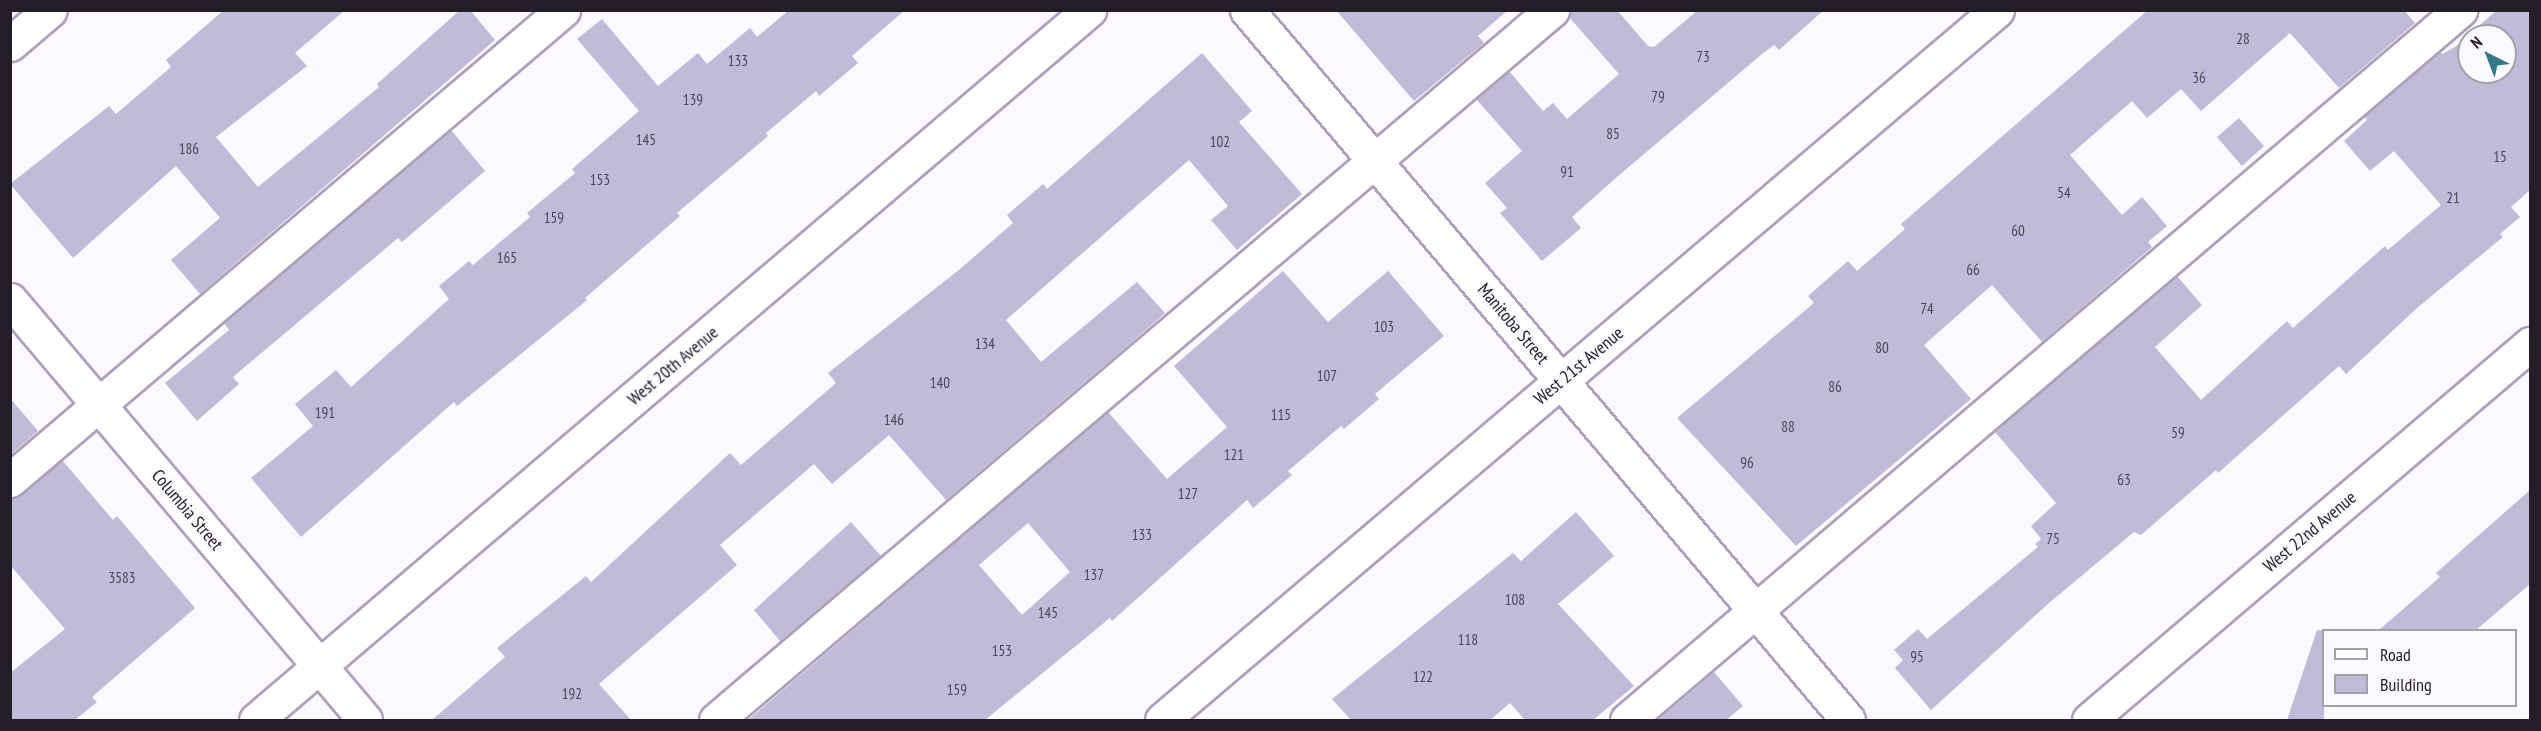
<!DOCTYPE html>
<html>
<head>
<meta charset="utf-8">
<style>
  body { margin:0 }
  #map { position:relative; width:2541px; height:731px; overflow:hidden; background:#fbf8fe; font-family:"PT Sans Narrow",sans-serif }
  div>[style] { position:absolute }
  .building>* { inset:0; background:#bebcd8 }
  .roads { filter:drop-shadow(2px 0 #ada0ba) drop-shadow(-2px 0 #ada0ba) drop-shadow(0 2px #ada0ba) drop-shadow(0 -2px #ada0ba) }
  .minor>* { height:33px; margin:-16.5px; padding:0 16.5px; transform-origin:16.5px; border-radius:16.5px; background:#fff }
  span { translate:-50% -50%; white-space:nowrap; text-align:center; line-height:1.15; -webkit-text-stroke:5px #fbf8fe; paint-order:stroke }
  .number-label { font-size:15px; color:#494553 }
  .number-label span { -webkit-text-stroke-width:0 }
  .street-label { font-size:18px; color:#221d27 }
  .frame { position:absolute; inset:0; border:12px solid #221d27; pointer-events:none }
  .legend { position:absolute; left:2322px; top:629px; width:195px; height:78px; box-sizing:border-box; background:#fbf8fe; border:2px solid #a4a0a8; margin:0; padding:8px 10px; list-style:none; font-size:18px; color:#221d27 }
  .legend li { display:flex; align-items:center; gap:12px; height:30px }
  .legend b { width:30px; border:2px solid #a4a0a8 }
  .north { position:absolute; left:2457px; top:24px; width:60px; height:60px; box-sizing:border-box; background:#fbf8fe; border:2px solid #a4a0a8; border-radius:50%; rotate:318deg; font-size:16px; font-weight:700; line-height:24px; text-align:center; color:#221d27 }
  .north::after { content:''; display:block; margin:auto; width:21px; height:27px; background:#347987; clip-path:polygon(50% 0,100% 100%,50% 72%,0 100%) }
</style>
</head>
<body>
<div id="map">
  <div class="building">
    <div style="clip-path:polygon(224px 10px,345px 10px,295px 53px,307px 66px,216px 137px,258px 187px,379px 87px,377px 84px,460px 10px,470px 10px,495px 40px,200px 294px,171px 260px,220px 218px,176px 166px,73px 258px,10px 184px,109px 106px,116px 114px,171px 67px,166px 60px)"></div>
    <div style="clip-path:polygon(789px 10px,905px 10px,852px 56px,858px 63px,819px 96px,816px 91px,766px 133px,768px 136px,677px 213px,680px 216px,585px 298px,587px 300px,457px 406px,454px 402px,301px 537px,251px 478px,313px 426px,295px 404px,336px 370px,351px 387px,449px 299px,439px 286px,469px 261px,473px 265px,530px 217px,527px 213px,575px 173px,572px 169px,639px 111px,577px 39px,602px 19px,658px 86px,698px 53px,707px 64px,750px 28px,757px 37px)"></div>
    <div style="clip-path:polygon(1336px 10px,1508px 10px,1478px 36px,1484px 43px,1414px 101px)"></div>
    <div style="clip-path:polygon(1570px 10px,1617px 10px,1648px 46px,1654px 47px,1698px 10px,1824px 10px,1779px 50px,1774px 45px,1762px 54px,1617px 177px,1572px 217px,1581px 228px,1542px 261px,1500px 213px,1507px 208px,1485px 183px,1522px 151px,1476px 99px,1509px 71px,1543px 111px,1553px 103px,1567px 119px,1619px 74px,1569px 17px)"></div>
    <div style="clip-path:polygon(2148px 10px,2404px 10px,2415px 23px,2339px 88px,2290px 33px,2201px 111px,2181px 89px,2147px 118px,2132px 101px,2070px 155px,2122px 215px,2142px 197px,2167px 226px,2148px 242px,2152px 247px,2042px 342px,1992px 285px,1924px 345px,1971px 399px,1796px 546px,1677px 418px,1814px 303px,1808px 296px,1848px 261px,1857px 271px,1905px 229px,1901px 224px)"></div>
    <div style="clip-path:polygon(evenodd,2497px 10px,2530px 10px,2530px 190px,2511px 207px,2520px 217px,2500px 234px,2503px 237px,2417px 308px,2346px 374px,2339px 366px,2218px 473px,2216px 470px,2141px 535px,2134px 532px,2049px 603px,1931px 710px,1895px 668px,1903px 660px,1894px 650px,1918px 629px,1927px 639px,2038px 547px,2035px 544px,2041px 539px,2031px 526px,2056px 503px,1995px 432px,2177px 276px,2202px 305px,2155px 347px,2201px 400px,2287px 321px,2293px 328px,2385px 246px,2388px 250px,2441px 205px,2394px 151px,2370px 171px,2344px 141px,2367px 120px,2364px 116px,2440px 52px,2442px 54px,2455px 47px,2497px 10px,2469px 36px,2505px 36px,2505px 72px,2469px 72px,2469px 36px)"></div>
    <div style="clip-path:polygon(1202px 53px,1252px 111px,1239px 122px,1302px 194px,1237px 250px,1211px 220px,1228px 206px,1189px 160px,1006px 320px,1041px 362px,1137px 282px,1165px 313px,1132px 342px,946px 500px,889px 435px,832px 484px,814px 464px,720px 545px,737px 565px,599px 684px,631px 720px,432px 720px,505px 657px,497px 648px,586px 576px,591px 582px,730px 453px,741px 465px,836px 383px,828px 373px,960px 269px,1013px 223px,1007px 215px,1043px 184px,1047px 189px)"></div>
    <div style="clip-path:polygon(2239px 118px,2264px 146px,2242px 166px,2217px 137px)"></div>
    <div style="clip-path:polygon(451px 130px,485px 171px,402px 242px,398px 238px,233px 377px,239px 384px,197px 421px,165px 383px,229px 330px,224px 323px)"></div>
    <div style="clip-path:polygon(evenodd,1283px 271px,1328px 322px,1388px 271px,1444px 336px,1375px 394px,1379px 399px,1344px 429px,1341px 426px,1288px 471px,1292px 475px,1253px 508px,1247px 500px,1112px 621px,1110px 618px,985px 720px,748px 720px,1108px 412px,1167px 479px,1227px 427px,1174px 366px,1283px 271px,1028px 523px,1070px 572px,1022px 615px,979px 565px,1028px 523px)"></div>
    <div style="clip-path:polygon(10px 398px,38px 431px,10px 455px)"></div>
    <div style="clip-path:polygon(62px 460px,113px 520px,117px 516px,195px 608px,92px 697px,97px 702px,75px 720px,10px 720px,10px 673px,65px 629px,10px 565px,10px 498px,22px 494px)"></div>
    <div style="clip-path:polygon(2530px 490px,2530px 584px,2476px 630px,2379px 630px,2440px 577px,2436px 573px)"></div>
    <div style="clip-path:polygon(1576px 512px,1614px 556px,1558px 604px,1634px 686px,1593px 720px,1525px 720px,1510px 703px,1490px 720px,1351px 720px,1332px 699px,1513px 553px,1521px 561px)"></div>
    <div style="clip-path:polygon(851px 522px,881px 556px,780px 641px,754px 610px)"></div>
    <div style="clip-path:polygon(2317px 630px,2324px 631px,2324px 720px,2287px 720px)"></div>
    <div style="clip-path:polygon(1714px 672px,1743px 706px,1726px 720px,1658px 720px)"></div>
  </div>
  <div class="roads">
    <div class="minor">
      <div style="left:1247px;top:10px;width:930px;rotate:49.75deg"></div>
      <div style="left:10px;top:44px;width:52px;rotate:-40.4deg"></div>
      <div style="left:10px;top:300px;width:550px;rotate:49.79deg"></div>
      <div style="left:10px;top:480px;width:726px;rotate:-40.36deg"></div>
      <div style="left:256px;top:720px;width:1095px;rotate:-40.44deg"></div>
      <div style="left:716px;top:720px;width:1097px;rotate:-40.34deg"></div>
      <div style="left:1162px;top:720px;width:1096px;rotate:-40.37deg"></div>
      <div style="left:1627px;top:720px;width:1095px;rotate:-40.44deg"></div>
      <div style="left:2089px;top:720px;width:580px;rotate:-40.45deg"></div>
    </div>
  </div>
  <div class="number-label">
    <span style="left:2243px;top:39px">28</span>
    <span style="left:1703px;top:57px">73</span>
    <span style="left:738px;top:61px">133</span>
    <span style="left:2199px;top:78px">36</span>
    <span style="left:1658px;top:97px">79</span>
    <span style="left:693px;top:100px">139</span>
    <span style="left:1613px;top:134px">85</span>
    <span style="left:646px;top:140px">145</span>
    <span style="left:1220px;top:142px">102</span>
    <span style="left:189px;top:149px">186</span>
    <span style="left:2500px;top:157px">15</span>
    <span style="left:1567px;top:172px">91</span>
    <span style="left:600px;top:180px">153</span>
    <span style="left:2064px;top:193px">54</span>
    <span style="left:2453px;top:198px">21</span>
    <span style="left:554px;top:218px">159</span>
    <span style="left:2018px;top:231px">60</span>
    <span style="left:507px;top:258px">165</span>
    <span style="left:1973px;top:270px">66</span>
    <span style="left:1927px;top:309px">74</span>
    <span style="left:1384px;top:327px">103</span>
    <span style="left:985px;top:344px">134</span>
    <span style="left:1882px;top:348px">80</span>
    <span style="left:1327px;top:376px">107</span>
    <span style="left:940px;top:383px">140</span>
    <span style="left:1835px;top:387px">86</span>
    <span style="left:325px;top:413px">191</span>
    <span style="left:1281px;top:415px">115</span>
    <span style="left:894px;top:420px">146</span>
    <span style="left:1788px;top:427px">88</span>
    <span style="left:2178px;top:433px">59</span>
    <span style="left:1234px;top:455px">121</span>
    <span style="left:1747px;top:463px">96</span>
    <span style="left:2124px;top:480px">63</span>
    <span style="left:1188px;top:494px">127</span>
    <span style="left:1142px;top:535px">133</span>
    <span style="left:2053px;top:539px">75</span>
    <span style="left:1094px;top:575px">137</span>
    <span style="left:122px;top:578px">3583</span>
    <span style="left:1515px;top:600px">108</span>
    <span style="left:1048px;top:613px">145</span>
    <span style="left:1468px;top:640px">118</span>
    <span style="left:1002px;top:651px">153</span>
    <span style="left:1917px;top:657px">95</span>
    <span style="left:1423px;top:677px">122</span>
    <span style="left:957px;top:690px">159</span>
    <span style="left:572px;top:694px">192</span>
  </div>
  <div class="street-label">
    <span style="left:1513px;top:324px;rotate:50deg">Manitoba Street</span>
    <span style="left:673px;top:366px;rotate:-40deg">West 20th Avenue</span>
    <span style="left:1579px;top:366px;rotate:-40deg">West 21st Avenue</span>
    <span style="left:187px;top:510px;rotate:50deg">Columbia Street</span>
    <span style="left:2310px;top:532px;rotate:-40deg">West 22nd Avenue</span>
  </div>
  <div class="frame"></div>
  <ul class="legend">
  <li><b style="height:8px;background:#fff"></b>Road</li>
  <li><b style="height:16px;background:#bebcd8"></b>Building</li>
  </ul>
  <div class="north">N</div>
</div>
</body>
</html>
